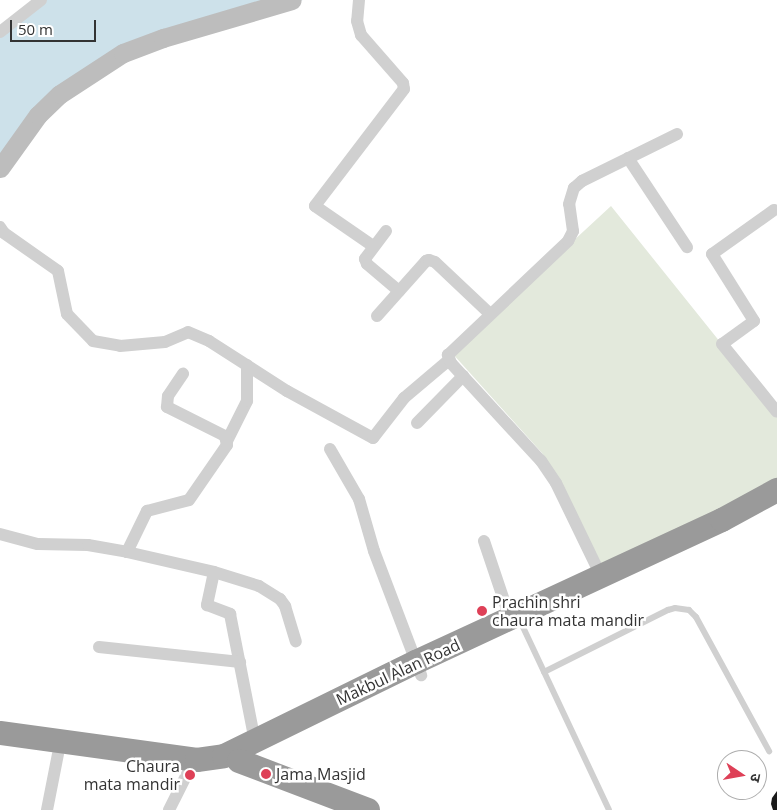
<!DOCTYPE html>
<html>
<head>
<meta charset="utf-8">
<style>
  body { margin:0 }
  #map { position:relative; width:777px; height:810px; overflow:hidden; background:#fff; font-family:"Open Sans","Noto Sans Devanagari",sans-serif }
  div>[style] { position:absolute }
  .green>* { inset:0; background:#e3e9dc }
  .water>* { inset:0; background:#cde1ea }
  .building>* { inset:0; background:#1a1a1a }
  .lane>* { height:6px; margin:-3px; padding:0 3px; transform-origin:3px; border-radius:3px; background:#d0d0d0 }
  .street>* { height:12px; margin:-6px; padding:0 6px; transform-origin:6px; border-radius:6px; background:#d0d0d0 }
  .secondary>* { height:19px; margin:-9.5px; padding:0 9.5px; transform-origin:9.5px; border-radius:9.5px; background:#bdbdbd }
  .highway>* { height:24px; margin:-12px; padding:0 12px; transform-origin:12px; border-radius:12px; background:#9a9a9a }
  .dots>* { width:14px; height:14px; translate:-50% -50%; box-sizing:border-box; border:2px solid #fff; border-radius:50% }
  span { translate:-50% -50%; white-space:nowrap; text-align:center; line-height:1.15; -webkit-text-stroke:5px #fff; paint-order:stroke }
  .poi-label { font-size:16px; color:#333 }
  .left { translate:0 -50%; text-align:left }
  .right { translate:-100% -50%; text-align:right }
  .street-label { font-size:16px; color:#333 }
  .north { position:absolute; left:717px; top:750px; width:50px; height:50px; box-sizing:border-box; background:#fff; border:1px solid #adadad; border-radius:50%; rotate:102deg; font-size:14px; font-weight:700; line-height:20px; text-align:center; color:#333 }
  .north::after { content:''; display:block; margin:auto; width:18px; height:22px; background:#de4057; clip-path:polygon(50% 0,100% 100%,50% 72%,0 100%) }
  .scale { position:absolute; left:10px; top:20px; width:86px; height:22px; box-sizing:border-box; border:2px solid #333; border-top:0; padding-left:6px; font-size:15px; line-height:18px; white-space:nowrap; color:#333; -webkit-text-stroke:4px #fff; paint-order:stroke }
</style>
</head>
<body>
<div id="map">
  <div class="green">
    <div style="clip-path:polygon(611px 206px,777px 413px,777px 492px,604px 573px,542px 453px,452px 353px)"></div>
  </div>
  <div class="water">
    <div style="clip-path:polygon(36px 0,303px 0,140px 42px,30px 116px,0 161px,0 35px)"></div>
  </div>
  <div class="building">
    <div style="clip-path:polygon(777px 791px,777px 810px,773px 810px,771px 804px,772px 798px)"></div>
  </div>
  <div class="lane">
    <div style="left:522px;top:625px;width:204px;rotate:64.8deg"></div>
    <div style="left:544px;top:672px;width:139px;rotate:-26.6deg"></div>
    <div style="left:668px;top:610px;width:7px;rotate:-16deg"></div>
    <div style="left:675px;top:608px;width:14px;rotate:8deg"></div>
    <div style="left:689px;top:610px;width:10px;rotate:45deg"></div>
    <div style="left:696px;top:617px;width:153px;rotate:61.4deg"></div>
  </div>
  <div class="street">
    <div style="left:359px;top:0;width:21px;rotate:95deg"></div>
    <div style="left:357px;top:21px;width:15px;rotate:74deg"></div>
    <div style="left:361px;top:35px;width:64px;rotate:48.8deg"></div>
    <div style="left:403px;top:83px;width:6px;rotate:81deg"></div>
    <div style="left:404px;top:89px;width:147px;rotate:127.3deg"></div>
    <div style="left:315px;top:206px;width:70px;rotate:34.6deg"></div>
    <div style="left:0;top:32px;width:52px;rotate:-38deg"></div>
    <div style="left:628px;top:158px;width:107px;rotate:56.5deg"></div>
    <div style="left:774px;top:210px;width:76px;rotate:144.6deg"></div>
    <div style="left:712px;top:254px;width:79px;rotate:57.9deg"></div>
    <div style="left:754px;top:321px;width:39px;rotate:144deg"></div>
    <div style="left:722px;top:344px;width:87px;rotate:51deg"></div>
    <div style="left:0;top:227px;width:7px;rotate:56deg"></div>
    <div style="left:4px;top:233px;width:66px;rotate:35.1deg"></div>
    <div style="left:58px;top:271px;width:44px;rotate:78.2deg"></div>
    <div style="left:67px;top:314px;width:37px;rotate:46deg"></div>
    <div style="left:93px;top:341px;width:27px;rotate:10deg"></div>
    <div style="left:120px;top:346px;width:45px;rotate:-5.1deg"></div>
    <div style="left:165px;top:342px;width:25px;rotate:-23deg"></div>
    <div style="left:188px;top:332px;width:23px;rotate:23deg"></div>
    <div style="left:209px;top:341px;width:93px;rotate:32.7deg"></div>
    <div style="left:287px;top:391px;width:98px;rotate:28.7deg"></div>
    <div style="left:373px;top:438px;width:51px;rotate:-52.2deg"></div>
    <div style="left:404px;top:398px;width:59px;rotate:-40.2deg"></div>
    <div style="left:386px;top:231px;width:35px;rotate:127deg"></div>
    <div style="left:365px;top:259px;width:5px;rotate:68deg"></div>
    <div style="left:367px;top:264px;width:42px;rotate:40.2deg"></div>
    <div style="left:377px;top:316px;width:74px;rotate:-48.3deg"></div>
    <div style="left:426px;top:261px;width:3px;rotate:-18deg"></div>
    <div style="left:429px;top:260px;width:6px;rotate:18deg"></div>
    <div style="left:435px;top:262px;width:76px;rotate:43.4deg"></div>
    <div style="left:417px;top:423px;width:66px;rotate:-45.6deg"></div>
    <div style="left:227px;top:441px;width:45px;rotate:-63.4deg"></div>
    <div style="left:247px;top:401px;width:36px;rotate:-90deg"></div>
    <div style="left:330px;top:449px;width:58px;rotate:59.9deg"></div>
    <div style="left:359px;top:499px;width:54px;rotate:73.9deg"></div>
    <div style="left:374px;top:551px;width:133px;rotate:69.2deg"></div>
    <div style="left:0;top:534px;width:39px;rotate:15deg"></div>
    <div style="left:38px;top:544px;width:50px;rotate:1.1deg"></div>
    <div style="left:88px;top:545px;width:40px;rotate:10deg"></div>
    <div style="left:127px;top:552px;width:89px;rotate:12.9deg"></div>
    <div style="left:214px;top:572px;width:47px;rotate:17.3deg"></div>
    <div style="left:259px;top:586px;width:25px;rotate:32deg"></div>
    <div style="left:280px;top:599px;width:9px;rotate:54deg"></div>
    <div style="left:285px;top:606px;width:37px;rotate:73deg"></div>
    <div style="left:484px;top:541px;width:84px;rotate:71.4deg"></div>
    <div style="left:127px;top:552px;width:46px;rotate:-64deg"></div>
    <div style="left:147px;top:511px;width:43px;rotate:-14.7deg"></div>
    <div style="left:189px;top:500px;width:67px;rotate:-55.4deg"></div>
    <div style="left:227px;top:445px;width:9px;rotate:-103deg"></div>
    <div style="left:225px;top:436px;width:65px;rotate:-153.4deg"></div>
    <div style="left:167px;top:407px;width:11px;rotate:-85deg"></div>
    <div style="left:168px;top:396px;width:27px;rotate:-56deg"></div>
    <div style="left:214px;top:572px;width:34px;rotate:102deg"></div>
    <div style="left:207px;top:605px;width:25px;rotate:21deg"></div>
    <div style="left:230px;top:614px;width:130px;rotate:78.9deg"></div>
    <div style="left:601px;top:576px;width:103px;rotate:-115.8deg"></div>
    <div style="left:556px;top:483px;width:27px;rotate:-124deg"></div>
    <div style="left:541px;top:461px;width:133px;rotate:-132.6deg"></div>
    <div style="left:451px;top:363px;width:9px;rotate:-111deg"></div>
    <div style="left:448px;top:355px;width:166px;rotate:-43.5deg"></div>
    <div style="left:568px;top:241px;width:11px;rotate:-63deg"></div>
    <div style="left:573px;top:231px;width:27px;rotate:-98deg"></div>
    <div style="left:569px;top:204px;width:17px;rotate:-73deg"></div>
    <div style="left:574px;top:188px;width:11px;rotate:-41deg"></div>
    <div style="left:582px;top:181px;width:106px;rotate:-26.3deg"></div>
    <div style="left:99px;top:647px;width:142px;rotate:6.1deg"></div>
    <div style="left:47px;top:810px;width:57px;rotate:-78.9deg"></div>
    <div style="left:169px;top:810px;width:42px;rotate:-63.4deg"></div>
  </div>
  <div class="secondary">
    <div style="left:0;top:168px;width:65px;rotate:-54.4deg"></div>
    <div style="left:38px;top:115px;width:30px;rotate:-44deg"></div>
    <div style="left:60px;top:94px;width:75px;rotate:-33.1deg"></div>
    <div style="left:123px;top:53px;width:43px;rotate:-20.6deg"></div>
    <div style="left:163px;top:38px;width:134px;rotate:-16.4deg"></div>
  </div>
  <div class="highway">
    <div style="left:0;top:733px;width:199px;rotate:7.8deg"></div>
    <div style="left:197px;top:760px;width:27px;rotate:-8deg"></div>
    <div style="left:224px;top:756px;width:214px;rotate:-26.1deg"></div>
    <div style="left:416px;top:662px;width:337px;rotate:-24.9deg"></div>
    <div style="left:722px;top:520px;width:63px;rotate:-28.6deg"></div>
    <div style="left:239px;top:761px;width:138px;rotate:20.8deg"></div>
  </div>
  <div class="dots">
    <div style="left:482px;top:611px;background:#de4057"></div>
    <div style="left:266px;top:774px;background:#de4057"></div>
    <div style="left:190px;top:775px;background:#de4057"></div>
  </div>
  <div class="poi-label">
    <span class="left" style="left:492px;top:611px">Prachin shri<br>chaura mata mandir</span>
    <span class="right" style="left:180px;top:775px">Chaura<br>mata mandir</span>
    <span class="left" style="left:276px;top:774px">Jama Masjid</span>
  </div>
  <div class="street-label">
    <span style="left:398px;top:672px;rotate:-25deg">Makbul Alan Road</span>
  </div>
  <div class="north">उ</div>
  <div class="scale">50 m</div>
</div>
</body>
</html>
